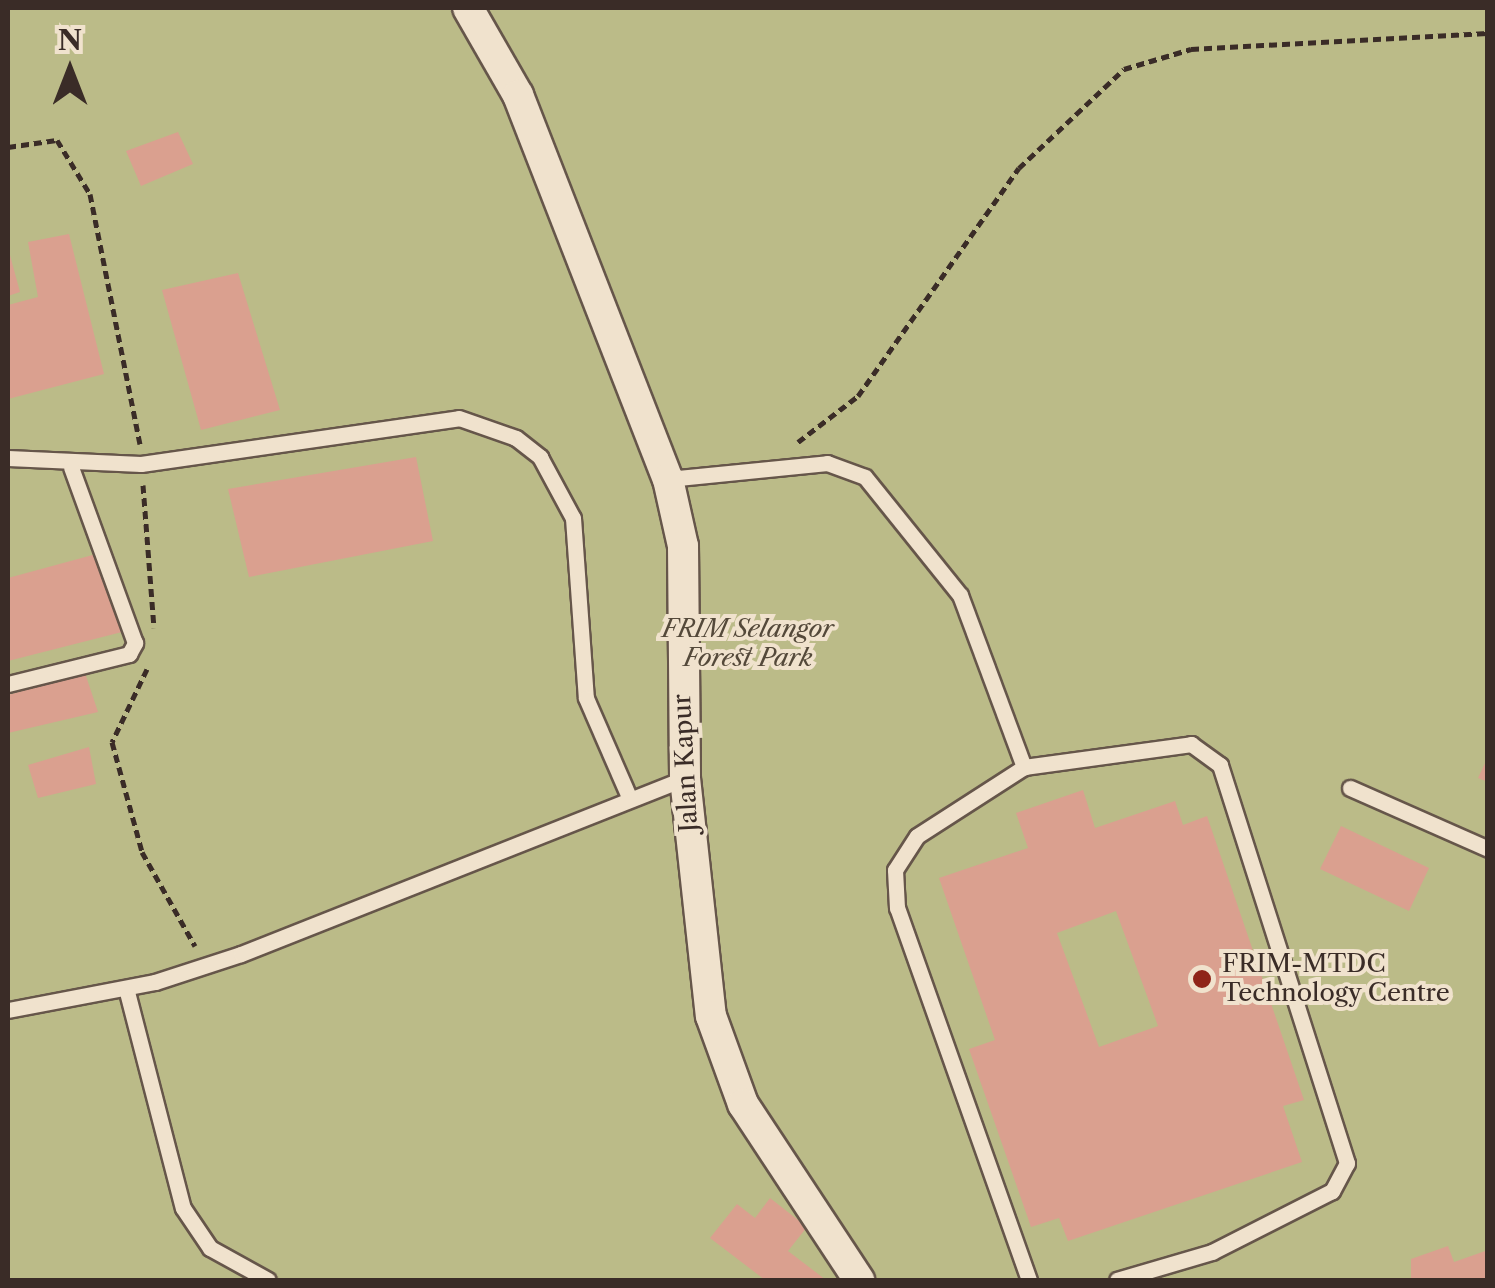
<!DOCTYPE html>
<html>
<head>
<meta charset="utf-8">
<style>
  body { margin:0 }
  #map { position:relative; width:1495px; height:1288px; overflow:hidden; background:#e8d3b2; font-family:"Libre Caslon Text",serif }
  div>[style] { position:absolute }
  .green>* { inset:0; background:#bb8 }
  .building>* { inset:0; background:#daa08f }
  .path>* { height:5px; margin-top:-2.5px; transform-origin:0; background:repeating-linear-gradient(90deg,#3a2c27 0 8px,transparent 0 13px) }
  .roads { filter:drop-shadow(2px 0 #66564a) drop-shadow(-2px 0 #66564a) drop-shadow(0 2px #66564a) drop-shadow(0 -2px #66564a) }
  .service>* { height:15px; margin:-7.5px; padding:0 7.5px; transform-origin:7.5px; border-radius:7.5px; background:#f0e2cd }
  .minor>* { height:30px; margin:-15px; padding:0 15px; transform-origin:15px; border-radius:15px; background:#f0e2cd }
  .dots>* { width:28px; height:28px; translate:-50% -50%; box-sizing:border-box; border:5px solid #f0e2cd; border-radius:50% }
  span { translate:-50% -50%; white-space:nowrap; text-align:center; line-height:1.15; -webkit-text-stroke:8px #f0e2cd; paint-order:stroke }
  .park-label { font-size:25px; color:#54493a; font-style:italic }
  .street-label { font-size:25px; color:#3a2c27 }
  .poi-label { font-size:25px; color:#3a2c27 }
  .left { translate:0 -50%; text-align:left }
  .frame { position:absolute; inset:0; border:10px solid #3a2c27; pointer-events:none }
  .north { position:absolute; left:20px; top:20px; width:100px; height:100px; -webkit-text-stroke:8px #f0e2cd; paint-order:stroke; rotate:0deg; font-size:28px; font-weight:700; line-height:40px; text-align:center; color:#3a2c27 }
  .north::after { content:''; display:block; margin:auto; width:35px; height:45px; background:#3a2c27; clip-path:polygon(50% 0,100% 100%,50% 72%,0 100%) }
</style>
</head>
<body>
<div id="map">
  <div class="green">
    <div style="clip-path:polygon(8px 8px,1487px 8px,1487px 1280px,8px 1280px)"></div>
  </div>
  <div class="building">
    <div style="clip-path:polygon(178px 132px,193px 164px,141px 186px,126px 151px)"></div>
    <div style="clip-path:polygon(69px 234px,104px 374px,8px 399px,8px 305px,38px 297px,28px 242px)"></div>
    <div style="clip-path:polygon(8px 248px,20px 292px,8px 296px)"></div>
    <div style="clip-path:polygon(238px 273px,280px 410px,201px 430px,162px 290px)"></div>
    <div style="clip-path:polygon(416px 457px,433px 541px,249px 577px,228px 489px)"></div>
    <div style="clip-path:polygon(100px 553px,122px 632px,8px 661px,8px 578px)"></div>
    <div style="clip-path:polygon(85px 673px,98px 712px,8px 733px,8px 695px)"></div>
    <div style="clip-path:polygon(89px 747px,96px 784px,38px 798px,28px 765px)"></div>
    <div style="clip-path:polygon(1488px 757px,1488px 782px,1478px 778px)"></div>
    <div style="clip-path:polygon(evenodd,1083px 790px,1095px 828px,1175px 801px,1183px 825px,1207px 816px,1304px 1100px,1283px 1106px,1302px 1162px,1068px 1241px,1059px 1218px,1031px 1227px,969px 1049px,995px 1040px,939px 878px,1028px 848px,1016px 813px,1083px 790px,1116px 911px,1158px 1026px,1099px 1047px,1057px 933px,1116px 911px)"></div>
    <div style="clip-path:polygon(1341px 826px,1429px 868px,1409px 911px,1320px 869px)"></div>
    <div style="clip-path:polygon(770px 1198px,807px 1227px,788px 1251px,826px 1280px,765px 1280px,710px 1238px,737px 1204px,755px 1218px)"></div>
    <div style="clip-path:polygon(1448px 1246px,1454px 1262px,1488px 1250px,1488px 1280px,1411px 1280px,1411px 1259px)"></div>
  </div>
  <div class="path">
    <div style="left:8px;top:147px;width:49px;rotate:-8.1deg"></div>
    <div style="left:57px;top:140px;width:63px;rotate:58.6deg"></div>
    <div style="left:90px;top:194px;width:255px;rotate:78.7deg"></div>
    <div style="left:798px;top:442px;width:76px;rotate:-37.5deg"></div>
    <div style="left:858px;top:396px;width:279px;rotate:-54.8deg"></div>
    <div style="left:1019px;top:168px;width:144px;rotate:-43.3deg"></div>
    <div style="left:1124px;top:69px;width:70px;rotate:-16.6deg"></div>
    <div style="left:1191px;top:49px;width:297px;rotate:-3.1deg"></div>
    <div style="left:143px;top:485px;width:143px;rotate:85.6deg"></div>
    <div style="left:147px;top:669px;width:81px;rotate:115.6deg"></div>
    <div style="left:112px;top:742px;width:114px;rotate:74.7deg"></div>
    <div style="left:142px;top:852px;width:108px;rotate:60.6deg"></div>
  </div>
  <div class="roads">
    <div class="service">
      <div style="left:8px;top:458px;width:133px;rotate:2.6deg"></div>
      <div style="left:141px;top:464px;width:321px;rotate:-8.2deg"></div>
      <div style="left:459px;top:418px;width:60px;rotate:19.3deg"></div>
      <div style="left:516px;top:438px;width:31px;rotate:38deg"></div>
      <div style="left:540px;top:457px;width:69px;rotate:61.6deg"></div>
      <div style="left:573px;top:518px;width:180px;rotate:85.9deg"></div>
      <div style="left:586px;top:698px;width:110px;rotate:66.5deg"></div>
      <div style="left:668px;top:479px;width:160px;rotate:-5.7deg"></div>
      <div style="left:827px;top:463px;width:40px;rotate:20.2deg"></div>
      <div style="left:865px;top:477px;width:151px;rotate:51.2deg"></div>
      <div style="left:960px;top:595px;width:184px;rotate:69.6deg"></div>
      <div style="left:8px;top:684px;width:125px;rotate:-13.9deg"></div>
      <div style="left:129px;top:654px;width:13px;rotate:-61deg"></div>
      <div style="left:135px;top:643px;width:187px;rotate:-110deg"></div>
      <div style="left:1350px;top:788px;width:151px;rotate:23.8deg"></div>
      <div style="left:126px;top:988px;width:227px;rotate:75.5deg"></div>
      <div style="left:183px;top:1208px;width:48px;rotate:56deg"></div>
      <div style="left:210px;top:1248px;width:66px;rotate:28.9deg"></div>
      <div style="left:8px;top:1010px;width:150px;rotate:-10.8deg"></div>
      <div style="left:155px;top:982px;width:90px;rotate:-18deg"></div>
      <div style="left:241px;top:954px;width:478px;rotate:-21.6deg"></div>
      <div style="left:1029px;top:1280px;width:395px;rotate:-109.5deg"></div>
      <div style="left:897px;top:908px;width:38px;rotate:-93deg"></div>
      <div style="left:895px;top:870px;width:40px;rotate:-57.1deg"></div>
      <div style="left:917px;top:836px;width:127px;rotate:-32.8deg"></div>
      <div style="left:1024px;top:767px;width:169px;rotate:-7.8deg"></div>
      <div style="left:1191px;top:744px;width:36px;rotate:36deg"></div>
      <div style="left:1220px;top:765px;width:418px;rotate:72.3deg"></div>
      <div style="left:1347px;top:1163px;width:32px;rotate:118deg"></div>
      <div style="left:1332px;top:1191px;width:135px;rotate:153.1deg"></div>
      <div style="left:1212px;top:1252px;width:99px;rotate:163.6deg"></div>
    </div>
    <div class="minor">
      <div style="left:468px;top:8px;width:100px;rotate:60.1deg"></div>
      <div style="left:518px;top:95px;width:412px;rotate:68.7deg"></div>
      <div style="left:668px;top:479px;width:69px;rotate:77.4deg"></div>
      <div style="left:683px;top:546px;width:232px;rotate:89.5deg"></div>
      <div style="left:685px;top:778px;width:239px;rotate:83.8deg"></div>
      <div style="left:711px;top:1016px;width:94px;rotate:70deg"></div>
      <div style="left:743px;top:1104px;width:211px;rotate:56.6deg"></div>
    </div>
  </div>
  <div class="dots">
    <div style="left:1202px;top:979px;background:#8f2418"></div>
  </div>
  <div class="park-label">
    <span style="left:748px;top:644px">FRIM Selangor<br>Forest Park</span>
  </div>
  <div class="street-label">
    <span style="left:686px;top:763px;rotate:-93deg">Jalan Kapur</span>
  </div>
  <div class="poi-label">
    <span class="left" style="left:1222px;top:979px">FRIM-MTDC<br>Technology Centre</span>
  </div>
  <div class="frame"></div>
  <div class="north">N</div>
</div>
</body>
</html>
